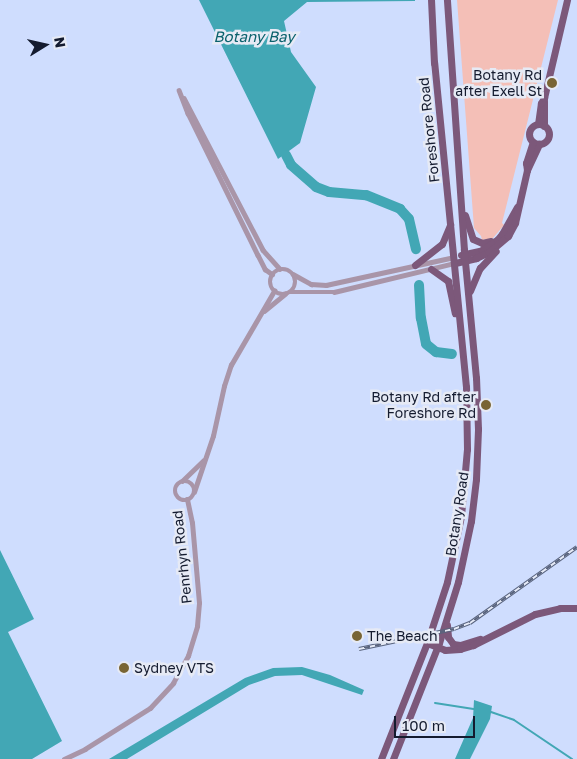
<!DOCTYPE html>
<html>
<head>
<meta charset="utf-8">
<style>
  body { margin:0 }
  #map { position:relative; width:577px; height:759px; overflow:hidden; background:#cfddfe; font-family:"Golos Text",sans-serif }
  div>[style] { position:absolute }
  .green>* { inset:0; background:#f4bfb7 }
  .water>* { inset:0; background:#42a7b5 }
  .stream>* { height:2px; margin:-1px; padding:0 1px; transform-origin:1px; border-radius:1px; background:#42a7b5 }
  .river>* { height:10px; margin:-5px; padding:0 5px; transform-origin:5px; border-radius:5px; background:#42a7b5 }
  .minor>* { height:4.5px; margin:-2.25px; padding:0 2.25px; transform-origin:2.25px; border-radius:2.25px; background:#a995a8 }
  .minor>.ring { margin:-2.25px; padding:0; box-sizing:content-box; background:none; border:4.5px solid #a995a8; border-radius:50% }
  .primary>* { height:7px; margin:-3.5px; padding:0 3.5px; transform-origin:3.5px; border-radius:3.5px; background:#7c587a }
  .primary>.ring { margin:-3.5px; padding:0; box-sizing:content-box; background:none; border:7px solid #7c587a; border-radius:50% }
  .rail>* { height:4px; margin-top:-2px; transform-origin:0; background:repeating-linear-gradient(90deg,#e6eaf5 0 5.5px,#5a647d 0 11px); box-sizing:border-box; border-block:1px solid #5a647d }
  .dots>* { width:14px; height:14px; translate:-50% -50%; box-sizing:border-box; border:2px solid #e6eaf5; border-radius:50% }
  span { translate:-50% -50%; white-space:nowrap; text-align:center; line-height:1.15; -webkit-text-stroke:5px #e6eaf5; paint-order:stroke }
  .poi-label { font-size:14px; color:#141b2f }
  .right { translate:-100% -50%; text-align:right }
  .left { translate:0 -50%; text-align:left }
  .street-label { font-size:14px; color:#141b2f }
  .water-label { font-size:15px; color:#0a616c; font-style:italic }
  .north { position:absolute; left:20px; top:20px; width:50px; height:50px; -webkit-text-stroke:4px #e6eaf5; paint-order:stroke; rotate:80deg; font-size:14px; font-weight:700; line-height:20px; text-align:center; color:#141b2f }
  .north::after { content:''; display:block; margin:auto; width:18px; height:22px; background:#141b2f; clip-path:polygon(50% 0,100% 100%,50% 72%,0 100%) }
  .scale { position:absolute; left:394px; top:716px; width:81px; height:22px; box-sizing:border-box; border:2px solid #141b2f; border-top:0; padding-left:6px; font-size:15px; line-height:18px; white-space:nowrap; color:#141b2f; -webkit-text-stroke:4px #e6eaf5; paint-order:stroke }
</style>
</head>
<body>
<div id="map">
  <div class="green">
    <div style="clip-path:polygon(457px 0,558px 0,502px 223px,504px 225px,493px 238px,482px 240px,481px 236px,474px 228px)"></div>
  </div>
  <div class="water">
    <div style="clip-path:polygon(199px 0,415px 0,415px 1px,307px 2px,284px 21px,291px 52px,316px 87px,300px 143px,278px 159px)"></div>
    <div style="clip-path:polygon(0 550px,34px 619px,8px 632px,62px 741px,32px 759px,0 759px)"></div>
    <div style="clip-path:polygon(302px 667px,330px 675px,364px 690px,362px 695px,302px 675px,275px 676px,249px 685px,127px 759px,109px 759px,245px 678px,273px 668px)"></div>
    <div style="clip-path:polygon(474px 700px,492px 706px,490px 719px,470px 759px,455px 759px,473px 718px)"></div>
  </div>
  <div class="stream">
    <div style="left:435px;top:703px;width:39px;rotate:9deg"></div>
    <div style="left:491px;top:712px;width:24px;rotate:19deg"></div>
    <div style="left:514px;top:720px;width:70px;rotate:33.9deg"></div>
  </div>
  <div class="river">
    <div style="left:286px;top:155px;width:11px;rotate:63deg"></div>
    <div style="left:291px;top:165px;width:33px;rotate:41deg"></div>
    <div style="left:316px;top:187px;width:14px;rotate:21deg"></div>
    <div style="left:329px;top:192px;width:37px;rotate:5deg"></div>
    <div style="left:366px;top:195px;width:37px;rotate:22deg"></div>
    <div style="left:400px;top:209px;width:13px;rotate:48deg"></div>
    <div style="left:409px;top:219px;width:31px;rotate:77deg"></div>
    <div style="left:419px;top:285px;width:33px;rotate:87deg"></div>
    <div style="left:421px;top:318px;width:26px;rotate:79deg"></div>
    <div style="left:426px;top:344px;width:13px;rotate:39deg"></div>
    <div style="left:436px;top:352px;width:16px;rotate:7deg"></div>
  </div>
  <div class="minor">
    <div style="left:179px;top:90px;width:25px;rotate:69deg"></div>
    <div style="left:188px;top:113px;width:158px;rotate:63.8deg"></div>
    <div style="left:258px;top:255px;width:16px;rotate:63deg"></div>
    <div style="left:265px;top:269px;width:9px;rotate:36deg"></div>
    <div style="left:184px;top:98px;width:171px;rotate:62.5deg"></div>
    <div style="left:263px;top:250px;width:25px;rotate:48deg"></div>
    <div class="ring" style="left:270px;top:269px;width:21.5px;height:21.5px"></div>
    <div style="left:293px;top:274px;width:21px;rotate:29deg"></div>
    <div style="left:311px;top:284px;width:15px;rotate:4deg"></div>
    <div style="left:326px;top:285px;width:131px;rotate:-12.3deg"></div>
    <div style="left:290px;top:292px;width:44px"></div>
    <div style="left:334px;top:292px;width:124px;rotate:-13.5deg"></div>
    <div style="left:264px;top:311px;width:27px;rotate:-39deg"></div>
    <div style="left:182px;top:481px;width:29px;rotate:-44deg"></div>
    <div class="ring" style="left:175px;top:481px;width:15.5px;height:15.5px"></div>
    <div style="left:194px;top:492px;width:59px;rotate:-71.3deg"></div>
    <div style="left:213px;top:436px;width:51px;rotate:-77.6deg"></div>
    <div style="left:224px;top:386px;width:22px;rotate:-72deg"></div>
    <div style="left:231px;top:365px;width:86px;rotate:-59.8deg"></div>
    <div style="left:64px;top:759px;width:23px;rotate:-25deg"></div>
    <div style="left:85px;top:749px;width:77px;rotate:-32.2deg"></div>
    <div style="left:150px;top:708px;width:34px;rotate:-47deg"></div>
    <div style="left:173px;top:683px;width:31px;rotate:-61deg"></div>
    <div style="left:188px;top:656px;width:31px;rotate:-73deg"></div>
    <div style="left:197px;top:626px;width:23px;rotate:-85deg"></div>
    <div style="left:199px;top:603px;width:80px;rotate:-95deg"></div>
    <div style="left:192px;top:523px;width:24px;rotate:-102deg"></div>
  </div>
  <div class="primary">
    <div style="left:544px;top:101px;width:25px;rotate:90deg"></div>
    <div class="ring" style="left:529px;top:124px;width:13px;height:13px"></div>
    <div style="left:538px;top:124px;width:21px;rotate:-82deg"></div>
    <div style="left:541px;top:103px;width:6px;rotate:-59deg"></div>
    <div style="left:544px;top:98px;width:101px;rotate:-76.8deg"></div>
    <div style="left:527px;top:170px;width:29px;rotate:-65deg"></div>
    <div style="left:465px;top:215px;width:25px;rotate:72deg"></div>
    <div style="left:473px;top:239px;width:10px;rotate:24deg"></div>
    <div style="left:482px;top:243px;width:9px;rotate:-13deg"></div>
    <div style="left:461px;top:255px;width:22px;rotate:-13deg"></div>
    <div style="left:482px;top:250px;width:18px;rotate:-34deg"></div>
    <div style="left:497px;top:240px;width:8px;rotate:-50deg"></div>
    <div style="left:502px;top:234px;width:31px;rotate:-61deg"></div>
    <div style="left:455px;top:263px;width:22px;rotate:-13deg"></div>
    <div style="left:476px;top:258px;width:14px;rotate:-25deg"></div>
    <div style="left:489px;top:252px;width:25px;rotate:-40deg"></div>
    <div style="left:508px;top:236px;width:15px;rotate:-62deg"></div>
    <div style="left:515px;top:223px;width:54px;rotate:-77.2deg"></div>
    <div style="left:527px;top:170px;width:7px;rotate:-98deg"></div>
    <div style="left:526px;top:163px;width:22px;rotate:-72deg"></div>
    <div style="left:415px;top:265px;width:34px;rotate:-38deg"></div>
    <div style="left:442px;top:244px;width:21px;rotate:-67deg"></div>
    <div style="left:431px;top:269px;width:21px;rotate:35deg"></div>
    <div style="left:448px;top:281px;width:33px;rotate:78deg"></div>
    <div style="left:470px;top:291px;width:25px;rotate:-67deg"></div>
    <div style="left:480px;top:268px;width:23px;rotate:-47deg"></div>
    <div style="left:447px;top:625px;width:12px;rotate:85deg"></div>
    <div style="left:448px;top:637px;width:9px;rotate:54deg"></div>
    <div style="left:453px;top:644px;width:7px;rotate:8deg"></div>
    <div style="left:460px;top:645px;width:21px;rotate:-17deg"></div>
    <div style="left:427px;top:643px;width:19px;rotate:21deg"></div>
    <div style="left:445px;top:650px;width:15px;rotate:-4deg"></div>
    <div style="left:460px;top:649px;width:14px;rotate:-17deg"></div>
    <div style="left:473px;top:645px;width:69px;rotate:-26.6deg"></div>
    <div style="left:535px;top:614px;width:26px;rotate:-13deg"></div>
    <div style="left:560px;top:608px;width:17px"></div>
    <div style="left:381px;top:759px;width:125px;rotate:-68.4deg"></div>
    <div style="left:427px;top:643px;width:64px;rotate:-71.8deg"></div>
    <div style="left:447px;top:582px;width:67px;rotate:-78deg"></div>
    <div style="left:461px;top:516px;width:67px;rotate:-84.9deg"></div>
    <div style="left:467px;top:449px;width:62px;rotate:-90.9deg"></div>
    <div style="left:466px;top:387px;width:326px;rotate:-95.6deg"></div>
    <div style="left:434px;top:63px;width:63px;rotate:-92.7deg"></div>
    <div style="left:393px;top:759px;width:125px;rotate:-68.4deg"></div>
    <div style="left:439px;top:643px;width:64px;rotate:-72.7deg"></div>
    <div style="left:458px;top:582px;width:62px;rotate:-78deg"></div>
    <div style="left:471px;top:521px;width:42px;rotate:-83.2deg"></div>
    <div style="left:476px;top:479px;width:50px;rotate:-87.7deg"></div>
    <div style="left:478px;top:429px;width:51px;rotate:-92.2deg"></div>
    <div style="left:476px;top:378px;width:129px;rotate:-95.4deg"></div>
    <div style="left:464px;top:250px;width:251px;rotate:-93.9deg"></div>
  </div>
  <div class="rail">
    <div style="left:359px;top:649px;width:97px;rotate:-11.9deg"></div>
    <div style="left:454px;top:629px;width:17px;rotate:-21deg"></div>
    <div style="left:470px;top:623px;width:131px;rotate:-35.4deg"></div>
  </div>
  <div class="dots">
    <div style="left:552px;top:83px;background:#796534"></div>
    <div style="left:486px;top:405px;background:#796534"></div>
    <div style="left:357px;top:636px;background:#796534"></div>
    <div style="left:124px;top:668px;background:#796534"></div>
  </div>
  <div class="poi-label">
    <span class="right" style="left:542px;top:83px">Botany Rd<br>after Exell St</span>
    <span class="right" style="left:476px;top:405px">Botany Rd after<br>Foreshore Rd</span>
    <span class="left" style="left:367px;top:636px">The Beach</span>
    <span class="left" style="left:134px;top:668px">Sydney VTS</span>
  </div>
  <div class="street-label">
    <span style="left:429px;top:130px;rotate:-96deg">Foreshore Road</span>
    <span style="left:457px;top:514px;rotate:-81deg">Botany Road</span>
    <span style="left:182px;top:557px;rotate:-96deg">Penrhyn Road</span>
  </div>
  <div class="water-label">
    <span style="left:254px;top:37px">Botany Bay</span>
  </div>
  <div class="north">N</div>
  <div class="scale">100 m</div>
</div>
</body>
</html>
